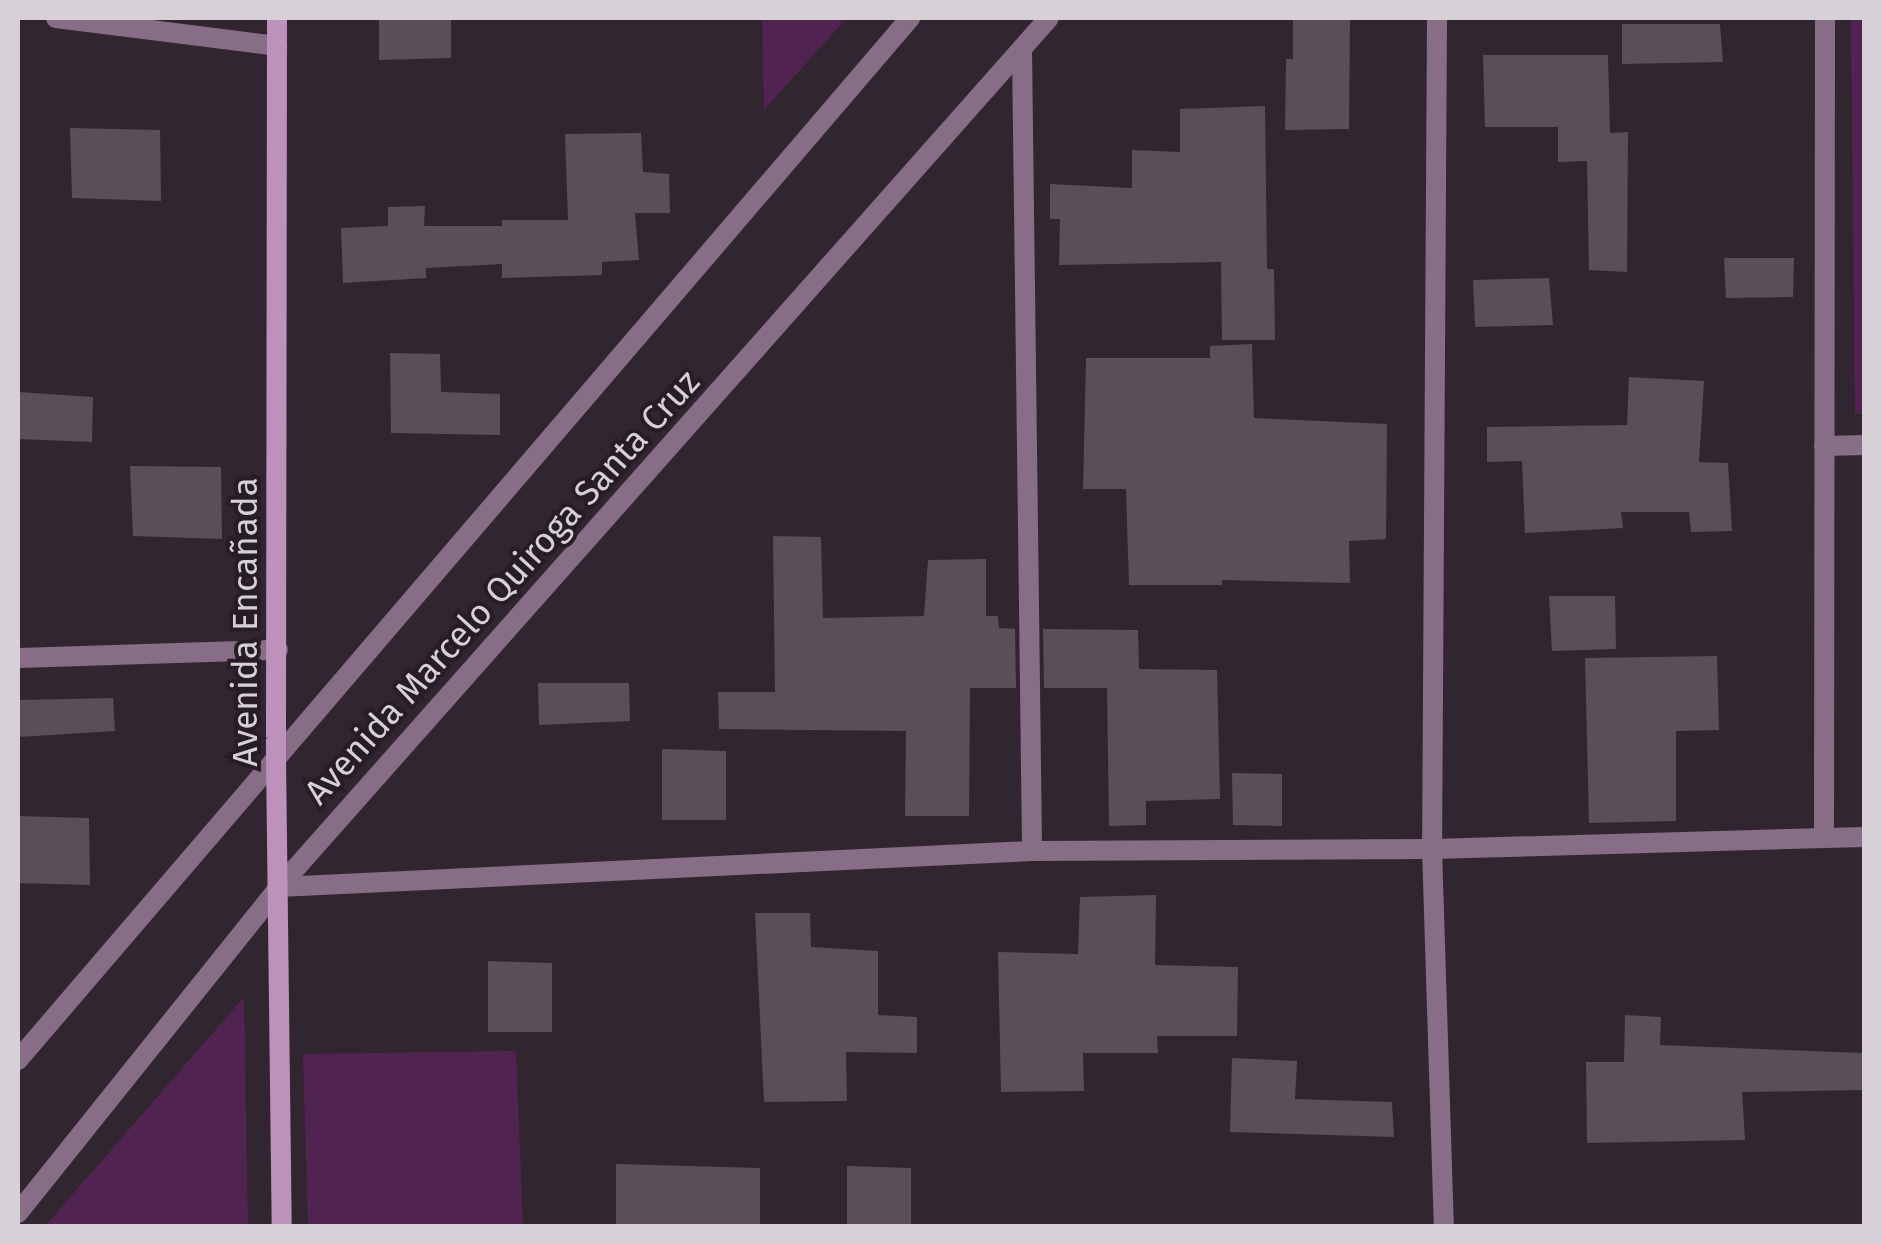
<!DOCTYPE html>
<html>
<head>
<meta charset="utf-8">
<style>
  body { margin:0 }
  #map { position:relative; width:1882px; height:1244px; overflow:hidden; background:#312630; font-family:"Fira Sans",sans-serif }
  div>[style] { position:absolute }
  .green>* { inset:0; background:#512350 }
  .building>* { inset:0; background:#5a4e59 }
  .street>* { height:20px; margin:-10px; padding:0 10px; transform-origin:10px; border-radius:10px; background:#886d86 }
  .secondary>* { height:20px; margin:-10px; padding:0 10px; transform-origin:10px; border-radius:10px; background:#bd92ba }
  span { translate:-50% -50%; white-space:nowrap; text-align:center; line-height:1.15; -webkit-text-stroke:8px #271d26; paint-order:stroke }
  .street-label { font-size:35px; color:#d7d0d6 }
  .frame { position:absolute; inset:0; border:20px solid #d7d0d6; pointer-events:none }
</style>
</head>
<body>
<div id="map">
  <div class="green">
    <div style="clip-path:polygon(762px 18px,847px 18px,764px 110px)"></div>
    <div style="clip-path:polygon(1851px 18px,1864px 18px,1864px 414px,1855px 414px)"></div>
    <div style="clip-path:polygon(244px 997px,248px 1226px,45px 1226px)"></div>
    <div style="clip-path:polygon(516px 1051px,523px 1226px,308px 1226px,303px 1054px)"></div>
  </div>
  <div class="building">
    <div style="clip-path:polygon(379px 18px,451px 18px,451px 58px,379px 60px)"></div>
    <div style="clip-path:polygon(1293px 18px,1350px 18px,1349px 129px,1285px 130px,1286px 59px,1293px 59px)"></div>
    <div style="clip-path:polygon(1622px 24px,1720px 24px,1723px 62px,1622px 64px)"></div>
    <div style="clip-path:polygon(1483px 55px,1608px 55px,1610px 133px,1628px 132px,1627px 272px,1589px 270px,1587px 161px,1558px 162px,1558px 127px,1485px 127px)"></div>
    <div style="clip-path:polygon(1265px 106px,1267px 269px,1274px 269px,1275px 340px,1222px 340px,1221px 262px,1059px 265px,1060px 219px,1050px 219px,1050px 184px,1132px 188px,1132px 150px,1180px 152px,1180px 109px)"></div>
    <div style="clip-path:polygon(70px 128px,160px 130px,161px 201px,72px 198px)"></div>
    <div style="clip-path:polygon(641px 133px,643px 172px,669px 174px,670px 213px,635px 213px,639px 260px,602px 262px,602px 275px,502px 278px,502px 264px,426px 268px,426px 278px,343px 283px,341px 228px,388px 226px,388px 207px,425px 206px,424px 226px,502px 226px,502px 220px,568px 220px,565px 134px)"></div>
    <div style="clip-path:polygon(1724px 258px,1794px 258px,1793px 297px,1726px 298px)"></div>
    <div style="clip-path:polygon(1549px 278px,1553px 325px,1475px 327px,1473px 280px)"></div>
    <div style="clip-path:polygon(1252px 344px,1254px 418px,1387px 424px,1386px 539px,1349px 541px,1350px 583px,1222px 580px,1222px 585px,1129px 585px,1126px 489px,1083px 489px,1086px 358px,1210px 358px,1210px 346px)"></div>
    <div style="clip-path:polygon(390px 353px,440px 354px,441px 392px,500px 394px,500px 435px,391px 433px)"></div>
    <div style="clip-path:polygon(1629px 377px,1704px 381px,1699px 462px,1728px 463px,1732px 531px,1691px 532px,1689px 512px,1621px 512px,1623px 528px,1525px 533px,1522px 461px,1487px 462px,1487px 427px,1627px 425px)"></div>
    <div style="clip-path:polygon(18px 392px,93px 397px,92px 442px,18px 439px)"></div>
    <div style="clip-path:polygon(130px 466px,221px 467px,222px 539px,133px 536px)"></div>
    <div style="clip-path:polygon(773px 536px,821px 537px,823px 618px,924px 616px,928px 560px,986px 559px,986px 616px,998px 616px,999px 628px,1015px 629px,1016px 688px,970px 688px,969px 816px,905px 816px,906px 731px,719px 729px,718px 692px,775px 692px)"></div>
    <div style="clip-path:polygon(1549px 596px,1615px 596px,1616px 649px,1552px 651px)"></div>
    <div style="clip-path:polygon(1043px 629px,1138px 630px,1139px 669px,1217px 670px,1220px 799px,1146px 801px,1146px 825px,1109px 826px,1107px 688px,1044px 688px)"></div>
    <div style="clip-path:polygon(1717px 656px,1719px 730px,1676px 731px,1676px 821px,1589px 823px,1585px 658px)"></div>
    <div style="clip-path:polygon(538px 683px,629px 683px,630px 721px,539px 725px)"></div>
    <div style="clip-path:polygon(113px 698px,115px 731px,18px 737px,18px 700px)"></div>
    <div style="clip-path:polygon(662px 749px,726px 751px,726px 820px,662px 820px)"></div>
    <div style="clip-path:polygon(1232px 773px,1282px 774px,1282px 826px,1233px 825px)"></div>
    <div style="clip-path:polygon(18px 816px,89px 818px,90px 885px,18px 883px)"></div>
    <div style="clip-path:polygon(1156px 895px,1155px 965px,1238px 967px,1237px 1036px,1157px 1036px,1158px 1053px,1083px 1053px,1084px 1091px,1001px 1092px,998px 952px,1078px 954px,1080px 897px)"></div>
    <div style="clip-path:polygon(755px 913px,810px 913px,811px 947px,878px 951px,878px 1015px,917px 1017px,917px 1053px,846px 1052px,847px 1101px,764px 1102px)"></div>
    <div style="clip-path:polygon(488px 961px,552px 963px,552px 1032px,488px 1032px)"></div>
    <div style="clip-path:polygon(1625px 1015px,1661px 1017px,1660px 1045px,1864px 1053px,1864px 1090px,1742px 1092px,1745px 1140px,1587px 1143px,1586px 1062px,1624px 1062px)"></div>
    <div style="clip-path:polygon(1232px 1058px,1297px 1061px,1295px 1099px,1392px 1102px,1394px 1137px,1230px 1132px)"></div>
    <div style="clip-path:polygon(616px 1164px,760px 1168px,760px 1226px,616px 1224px)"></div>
    <div style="clip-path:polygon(847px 1166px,911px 1168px,911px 1226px,847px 1226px)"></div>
  </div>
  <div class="street">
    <div style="left:56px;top:18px;width:223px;rotate:7.2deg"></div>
    <div style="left:1437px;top:18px;width:831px;rotate:90.34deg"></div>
    <div style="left:1432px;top:849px;width:377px;rotate:88.2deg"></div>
    <div style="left:1022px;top:50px;width:801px;rotate:89.28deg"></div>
    <div style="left:1824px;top:446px;width:40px;rotate:-1.4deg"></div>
    <div style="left:18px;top:658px;width:260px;rotate:-1.8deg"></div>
    <div style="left:1824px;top:837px;width:819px;rotate:-89.93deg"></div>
    <div style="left:279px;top:887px;width:754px;rotate:-2.74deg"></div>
    <div style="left:1032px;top:851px;width:400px;rotate:-0.3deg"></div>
    <div style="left:1432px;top:849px;width:432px;rotate:-1.6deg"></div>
    <div style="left:18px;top:1060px;width:1372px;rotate:-49.43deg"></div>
    <div style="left:18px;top:1213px;width:418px;rotate:-51.3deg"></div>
    <div style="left:279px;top:887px;width:1161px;rotate:-48.46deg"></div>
  </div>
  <div class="secondary">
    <div style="left:277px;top:18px;width:740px;rotate:90.08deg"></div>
    <div style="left:276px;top:758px;width:468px;rotate:89.3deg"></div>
  </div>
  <div class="street-label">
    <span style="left:502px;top:587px;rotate:-48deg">Avenida Marcelo Quiroga Santa Cruz</span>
    <span style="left:245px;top:622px;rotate:-90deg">Avenida Encañada</span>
  </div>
  <div class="frame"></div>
</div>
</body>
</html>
